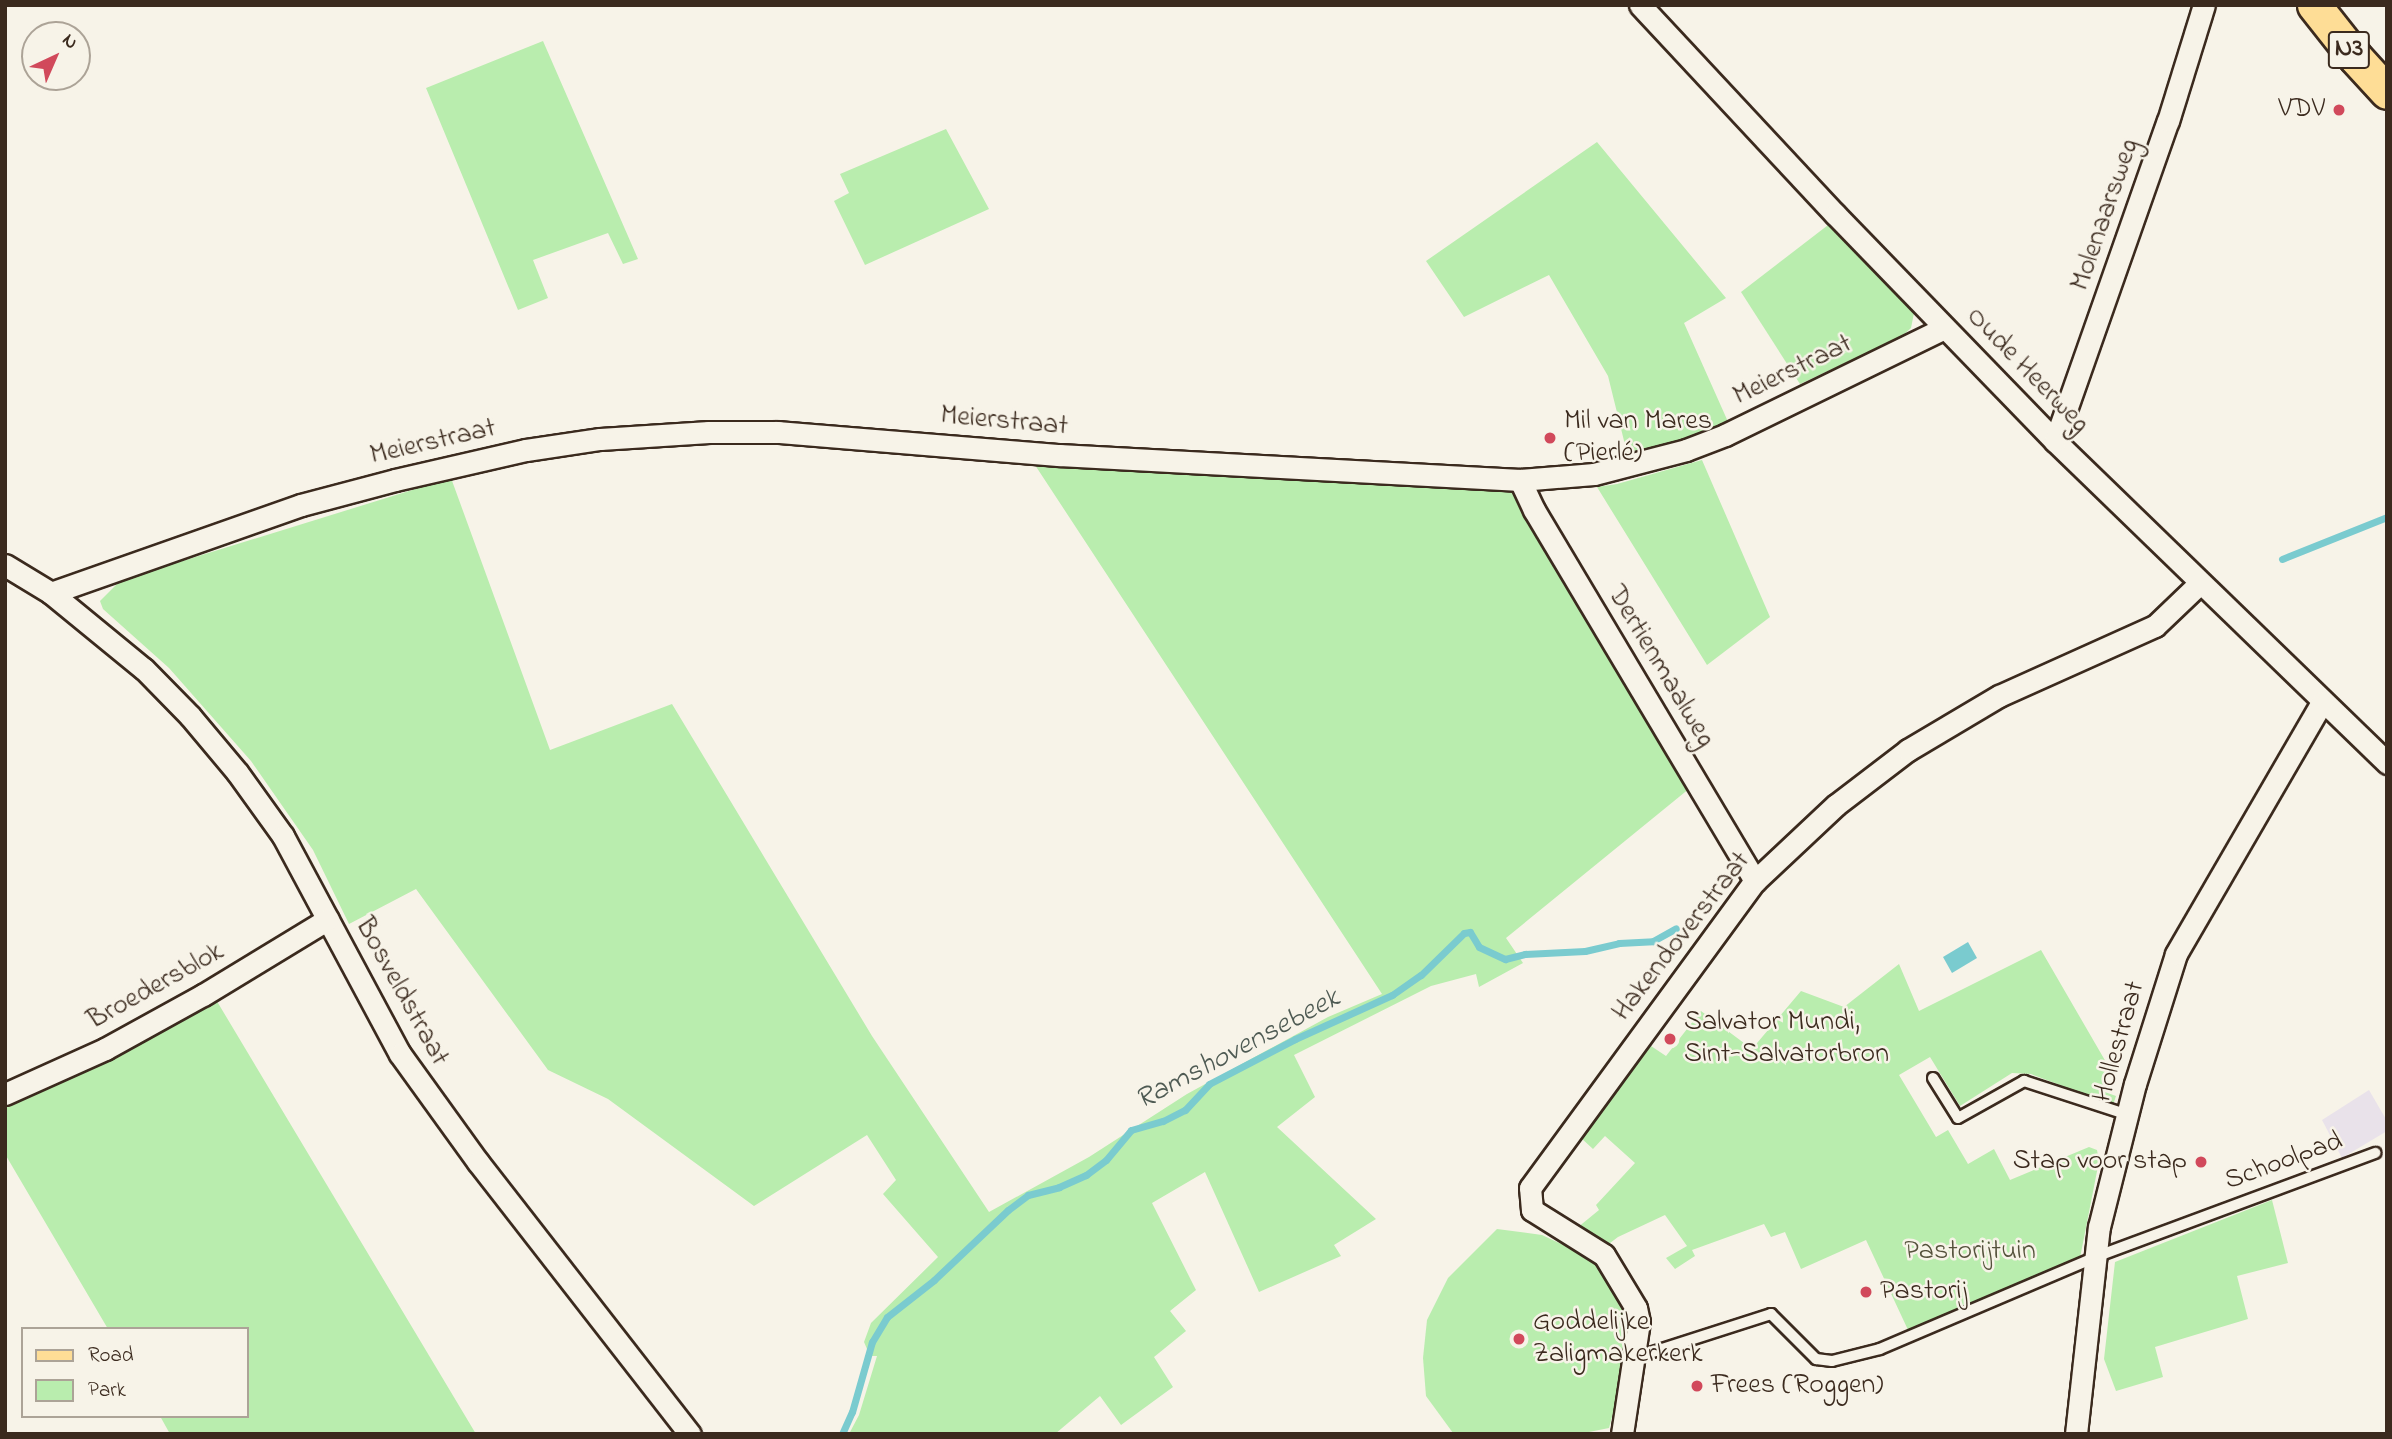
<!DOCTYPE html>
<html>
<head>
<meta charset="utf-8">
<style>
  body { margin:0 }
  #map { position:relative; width:2392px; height:1439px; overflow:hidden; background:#f7f3e8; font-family:"Indie Flower",sans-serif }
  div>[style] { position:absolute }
  .built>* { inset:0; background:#e9e2ea }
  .green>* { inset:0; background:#b9edae }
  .water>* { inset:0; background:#7acbcf }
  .stream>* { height:7px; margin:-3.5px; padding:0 3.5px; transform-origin:3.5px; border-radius:3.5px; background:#7acbcf }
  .roads { filter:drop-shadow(2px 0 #3b2a1e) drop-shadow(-2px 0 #3b2a1e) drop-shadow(0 2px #3b2a1e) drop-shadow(0 -2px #3b2a1e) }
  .lane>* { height:10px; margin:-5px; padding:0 5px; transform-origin:5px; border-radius:5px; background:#f7f3e8 }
  .street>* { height:21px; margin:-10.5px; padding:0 10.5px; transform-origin:10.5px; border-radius:10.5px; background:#f7f3e8 }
  .primary>* { height:33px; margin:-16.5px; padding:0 16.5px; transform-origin:16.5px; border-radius:16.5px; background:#fedd96 }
  .dots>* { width:19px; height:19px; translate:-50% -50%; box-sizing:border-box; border:4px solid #f7f3e8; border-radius:50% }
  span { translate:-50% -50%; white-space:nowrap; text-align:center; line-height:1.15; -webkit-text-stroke:5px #f7f3e8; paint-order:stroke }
  .shield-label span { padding:2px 5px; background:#f7f3e8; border:2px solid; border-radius:5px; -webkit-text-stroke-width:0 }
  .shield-label { font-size:26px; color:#3b2a1e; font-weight:700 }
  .poi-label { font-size:28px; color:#3b2a1e }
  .right { translate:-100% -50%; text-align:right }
  .left { translate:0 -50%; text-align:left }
  .street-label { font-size:28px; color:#3b2a1e }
  .park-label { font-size:28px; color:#54513b }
  .water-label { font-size:30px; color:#4e5a53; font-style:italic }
  .frame { position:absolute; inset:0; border:7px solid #3b2a1e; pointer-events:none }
  .legend { position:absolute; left:21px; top:1327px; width:228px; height:91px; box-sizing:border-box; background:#f7f3e8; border:2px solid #aca397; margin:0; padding:9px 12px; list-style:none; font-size:21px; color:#3b2a1e }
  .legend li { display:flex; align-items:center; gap:14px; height:35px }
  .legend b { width:35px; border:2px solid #aca397 }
  .north { position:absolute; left:21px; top:21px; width:70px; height:70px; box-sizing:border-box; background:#f7f3e8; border:2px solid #aca397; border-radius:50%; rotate:44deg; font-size:19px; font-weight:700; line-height:28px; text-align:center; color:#3b2a1e }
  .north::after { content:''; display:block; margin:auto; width:24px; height:32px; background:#d1495b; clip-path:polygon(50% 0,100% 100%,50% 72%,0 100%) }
</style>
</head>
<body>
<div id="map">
  <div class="built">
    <div style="clip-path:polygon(2369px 1090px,2387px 1121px,2387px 1131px,2342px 1158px,2322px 1120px)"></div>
  </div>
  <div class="green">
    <div style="clip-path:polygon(543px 41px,638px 259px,623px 264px,608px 233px,533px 260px,548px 298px,518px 310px,426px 88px)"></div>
    <div style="clip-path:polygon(946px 129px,989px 209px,865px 265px,834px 201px,849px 193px,840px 174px)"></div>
    <div style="clip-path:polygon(1597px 142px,1726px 298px,1684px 323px,1729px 424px,1628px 457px,1608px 376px,1549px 275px,1464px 317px,1426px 261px)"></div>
    <div style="clip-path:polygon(1832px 222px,1907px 299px,1914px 313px,1911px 328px,1901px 337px,1800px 384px,1741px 292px)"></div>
    <div style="clip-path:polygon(1702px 460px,1770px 617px,1707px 665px,1597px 487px,1617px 484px)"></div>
    <div style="clip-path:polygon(1035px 465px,1515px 492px,1690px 788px,1506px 938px,1523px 963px,1479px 987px,1476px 974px,1431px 986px,1294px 1055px,1315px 1097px,1277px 1127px,1376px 1219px,1334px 1245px,1341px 1256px,1259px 1292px,1205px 1172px,1152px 1203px,1196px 1290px,1170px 1311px,1186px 1331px,1154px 1357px,1173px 1387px,1121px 1425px,1100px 1396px,1055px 1434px,849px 1434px,859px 1415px,877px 1356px,870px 1356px,864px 1342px,871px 1323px,938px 1257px,883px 1194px,896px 1180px,867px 1135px,754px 1206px,608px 1099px,548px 1070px,416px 889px,349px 924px,313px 850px,251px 761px,169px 668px,103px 609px,100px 601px,121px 580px,451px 478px,550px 750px,672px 704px,872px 1036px,989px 1212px,1089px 1157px,1187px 1094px,1328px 1017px,1382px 994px)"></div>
    <div style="clip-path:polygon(2041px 950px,2110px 1069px,2106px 1072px,2102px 1091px,2116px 1096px,2113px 1105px,2031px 1074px,2012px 1073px,1960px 1106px,1930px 1057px,1899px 1075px,1936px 1137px,1948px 1130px,1968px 1164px,1994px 1149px,2010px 1180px,2089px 1147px,2097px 1150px,2099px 1161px,2080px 1258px,1909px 1332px,1866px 1240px,1801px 1269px,1785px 1232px,1771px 1237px,1764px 1224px,1692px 1250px,1695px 1256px,1675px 1269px,1666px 1258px,1687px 1246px,1665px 1215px,1618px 1237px,1606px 1246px,1577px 1228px,1599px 1210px,1596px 1205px,1635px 1163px,1605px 1136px,1593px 1149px,1580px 1137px,1651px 1046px,1666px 1056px,1701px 1011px,1752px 1049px,1801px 991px,1844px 1007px,1899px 964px,1919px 1011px)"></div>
    <div style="clip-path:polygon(215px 998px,476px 1434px,170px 1434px,160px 1416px,247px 1416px,247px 1329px,108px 1329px,5px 1154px,5px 1097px)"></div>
    <div style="clip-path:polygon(2272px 1200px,2288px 1263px,2237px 1276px,2248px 1319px,2155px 1347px,2163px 1377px,2116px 1391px,2104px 1359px,2115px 1262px)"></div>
    <div style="clip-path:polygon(1497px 1229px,1542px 1235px,1587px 1256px,1599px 1265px,1627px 1313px,1624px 1372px,1609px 1428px,1579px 1434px,1453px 1433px,1426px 1396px,1423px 1358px,1427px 1320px,1448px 1278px)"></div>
  </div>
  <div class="water">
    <div style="clip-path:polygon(1968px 942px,1977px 958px,1952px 973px,1943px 957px)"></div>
  </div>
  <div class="stream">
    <div style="left:2282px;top:559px;width:113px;rotate:-21.8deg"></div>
    <div style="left:842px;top:1434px;width:24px;rotate:-66deg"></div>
    <div style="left:852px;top:1412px;width:73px;rotate:-74.1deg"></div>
    <div style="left:872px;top:1342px;width:29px;rotate:-59deg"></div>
    <div style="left:887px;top:1317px;width:60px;rotate:-38.2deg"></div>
    <div style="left:934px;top:1280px;width:102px;rotate:-43.4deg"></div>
    <div style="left:1008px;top:1210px;width:25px;rotate:-37deg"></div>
    <div style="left:1028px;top:1195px;width:32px;rotate:-14deg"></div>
    <div style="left:1059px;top:1187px;width:30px;rotate:-24deg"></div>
    <div style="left:1086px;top:1175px;width:25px;rotate:-37deg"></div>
    <div style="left:1106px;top:1160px;width:39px;rotate:-50deg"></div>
    <div style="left:1131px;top:1130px;width:33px;rotate:-16deg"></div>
    <div style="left:1163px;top:1121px;width:25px;rotate:-27deg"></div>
    <div style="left:1185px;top:1110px;width:35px;rotate:-47deg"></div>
    <div style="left:1209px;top:1084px;width:97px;rotate:-27.6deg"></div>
    <div style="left:1295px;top:1039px;width:107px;rotate:-24.4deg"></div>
    <div style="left:1392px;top:995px;width:35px;rotate:-35deg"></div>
    <div style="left:1421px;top:975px;width:60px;rotate:-44.3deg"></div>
    <div style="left:1464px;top:933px;width:6px;rotate:-9deg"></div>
    <div style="left:1470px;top:932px;width:17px;rotate:59deg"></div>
    <div style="left:1479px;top:947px;width:29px;rotate:25deg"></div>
    <div style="left:1505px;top:959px;width:21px;rotate:-14deg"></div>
    <div style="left:1525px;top:954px;width:60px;rotate:-2.9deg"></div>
    <div style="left:1585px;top:951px;width:35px;rotate:-13deg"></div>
    <div style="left:1619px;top:943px;width:34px;rotate:-3deg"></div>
    <div style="left:1653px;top:941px;width:26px;rotate:-29deg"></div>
  </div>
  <div class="roads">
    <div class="lane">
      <div style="left:1933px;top:1078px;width:47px;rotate:58deg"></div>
      <div style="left:1958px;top:1118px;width:76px;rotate:-29.3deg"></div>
      <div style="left:2024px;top:1081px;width:109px;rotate:18.1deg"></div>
      <div style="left:1634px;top:1358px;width:144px;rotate:-17.8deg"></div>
      <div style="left:1771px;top:1314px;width:64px;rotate:45deg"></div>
      <div style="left:1816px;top:1359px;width:16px;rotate:7deg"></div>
      <div style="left:1832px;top:1361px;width:49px;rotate:-14deg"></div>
      <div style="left:1880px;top:1349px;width:237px;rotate:-23.1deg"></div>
      <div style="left:2098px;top:1256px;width:296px;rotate:-20.4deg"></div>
    </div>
    <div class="street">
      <div style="left:1640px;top:5px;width:286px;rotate:47deg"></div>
      <div style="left:1835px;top:214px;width:316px;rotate:45.9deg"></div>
      <div style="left:2055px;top:441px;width:463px;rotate:44.1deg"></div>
      <div style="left:2055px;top:441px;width:339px;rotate:-70.6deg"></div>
      <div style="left:2168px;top:121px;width:121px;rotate:-72.8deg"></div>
      <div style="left:1520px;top:480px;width:33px;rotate:65deg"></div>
      <div style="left:1534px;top:510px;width:432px;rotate:59.2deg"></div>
      <div style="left:5px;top:565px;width:54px;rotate:31.3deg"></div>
      <div style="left:51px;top:593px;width:120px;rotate:39.3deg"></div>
      <div style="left:144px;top:669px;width:66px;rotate:45.6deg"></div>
      <div style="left:190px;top:716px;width:73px;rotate:50deg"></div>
      <div style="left:237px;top:772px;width:79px;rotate:54.3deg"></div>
      <div style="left:283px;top:836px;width:247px;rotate:61.8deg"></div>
      <div style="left:400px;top:1054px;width:133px;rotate:54.2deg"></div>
      <div style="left:478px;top:1162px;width:345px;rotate:52.1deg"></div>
      <div style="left:51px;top:593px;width:265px;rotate:-19.4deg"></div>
      <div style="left:301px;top:505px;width:97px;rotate:-14.9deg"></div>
      <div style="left:395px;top:480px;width:134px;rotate:-12.9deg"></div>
      <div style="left:526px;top:450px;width:75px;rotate:-8.5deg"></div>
      <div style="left:600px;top:439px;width:109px;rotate:-3.7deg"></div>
      <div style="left:709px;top:432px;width:69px"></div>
      <div style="left:778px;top:432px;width:282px;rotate:4.7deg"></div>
      <div style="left:1059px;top:455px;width:462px;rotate:3.1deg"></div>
      <div style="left:1520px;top:480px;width:74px;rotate:-4.6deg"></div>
      <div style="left:1594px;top:474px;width:95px;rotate:-14.6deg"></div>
      <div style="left:1686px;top:450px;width:42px;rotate:-21deg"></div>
      <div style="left:1725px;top:435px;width:244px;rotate:-26deg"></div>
      <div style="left:5px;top:1094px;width:110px;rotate:-24.2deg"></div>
      <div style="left:105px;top:1049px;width:112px;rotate:-28.9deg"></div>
      <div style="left:203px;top:995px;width:146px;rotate:-31.3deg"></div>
      <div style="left:1622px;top:1434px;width:113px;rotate:-81.4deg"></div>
      <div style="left:1639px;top:1322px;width:14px;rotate:-102deg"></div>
      <div style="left:1636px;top:1308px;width:62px;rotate:-121.1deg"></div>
      <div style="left:1604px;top:1255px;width:85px;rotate:-148deg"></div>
      <div style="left:1532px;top:1210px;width:22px;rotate:-95deg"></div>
      <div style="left:1530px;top:1188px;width:381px;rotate:-53.8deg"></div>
      <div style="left:1755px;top:881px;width:111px;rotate:-43.2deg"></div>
      <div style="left:1836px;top:805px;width:91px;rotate:-37.4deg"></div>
      <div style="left:1908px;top:750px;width:106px;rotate:-30.7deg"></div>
      <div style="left:1999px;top:696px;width:171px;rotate:-24.2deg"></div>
      <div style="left:2155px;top:626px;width:62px;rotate:-43.7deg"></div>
      <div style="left:2076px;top:1434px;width:208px;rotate:-83.7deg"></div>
      <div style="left:2099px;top:1227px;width:147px;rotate:-75.9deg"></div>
      <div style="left:2135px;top:1084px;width:136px;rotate:-72.5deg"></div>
      <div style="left:2176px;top:954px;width:291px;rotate:-59.9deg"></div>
    </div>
    <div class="primary">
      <div style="left:2314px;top:5px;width:66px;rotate:51.7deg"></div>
      <div style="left:2355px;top:57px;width:47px;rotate:47.6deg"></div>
    </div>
  </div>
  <div class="dots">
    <div style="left:2339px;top:110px;background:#d1495b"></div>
    <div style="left:1550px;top:438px;background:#d1495b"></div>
    <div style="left:1670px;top:1039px;background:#d1495b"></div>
    <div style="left:2201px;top:1162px;background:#d1495b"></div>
    <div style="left:1866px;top:1292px;background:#d1495b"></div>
    <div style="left:1519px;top:1339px;background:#d1495b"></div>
    <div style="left:1697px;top:1386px;background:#d1495b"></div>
  </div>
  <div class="shield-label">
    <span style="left:2349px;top:50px">N3</span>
  </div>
  <div class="poi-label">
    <span class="right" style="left:2325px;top:110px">VDV</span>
    <span class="left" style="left:1564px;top:438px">Mil van Mares<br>(Pierlé)</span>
    <span class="left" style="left:1684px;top:1039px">Salvator Mundi,<br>Sint-Salvatorbron</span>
    <span class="right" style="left:2187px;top:1162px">Stap voor stap</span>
    <span class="left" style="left:1880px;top:1292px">Pastorij</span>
    <span class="left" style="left:1533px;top:1339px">Goddelijke<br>Zaligmakerkerk</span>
    <span class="left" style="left:1711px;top:1386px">Frees (Roggen)</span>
  </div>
  <div class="street-label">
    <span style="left:2106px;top:215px;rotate:-71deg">Molenaarsweg</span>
    <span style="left:1793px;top:371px;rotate:-26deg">Meierstraat</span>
    <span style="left:2027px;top:371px;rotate:46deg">Oude Heerweg</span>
    <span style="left:1004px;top:422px;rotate:5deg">Meierstraat</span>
    <span style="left:433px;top:443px;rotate:-13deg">Meierstraat</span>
    <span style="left:1660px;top:667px;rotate:59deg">Dertienmaalweg</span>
    <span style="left:1682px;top:937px;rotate:-52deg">Hakendoverstraat</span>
    <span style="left:156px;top:987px;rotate:-29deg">Broedersblok</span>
    <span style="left:401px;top:992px;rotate:61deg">Bosveldstraat</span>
    <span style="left:2120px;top:1042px;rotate:-74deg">Hollestraat</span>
    <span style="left:2284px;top:1162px;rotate:-20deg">Schoolpad</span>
  </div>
  <div class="park-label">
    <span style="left:1970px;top:1252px">Pastorijtuin</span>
  </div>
  <div class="water-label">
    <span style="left:1238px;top:1050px;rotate:-28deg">Ramshovensebeek</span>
  </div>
  <div class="frame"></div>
  <ul class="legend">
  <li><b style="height:9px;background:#fedd96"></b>Road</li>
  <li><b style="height:19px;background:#b9edae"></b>Park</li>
  </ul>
  <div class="north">N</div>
</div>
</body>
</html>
